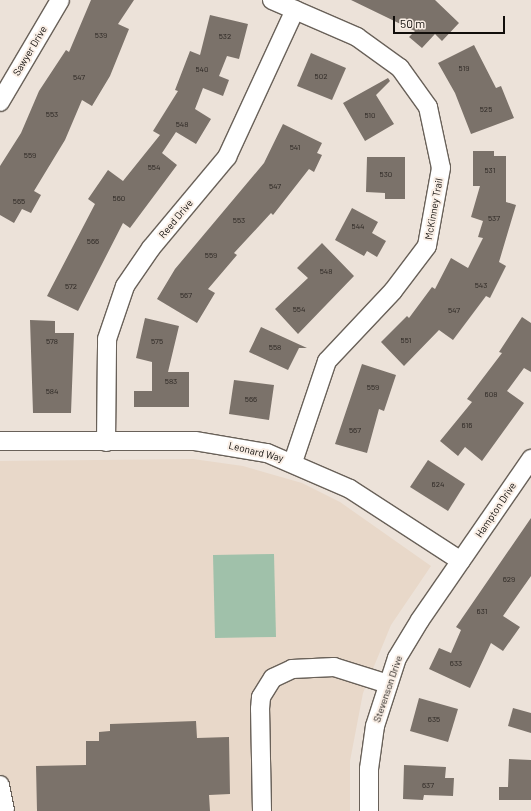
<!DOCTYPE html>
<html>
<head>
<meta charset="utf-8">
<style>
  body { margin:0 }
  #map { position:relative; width:531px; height:811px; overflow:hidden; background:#ece2d9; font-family:Barlow,sans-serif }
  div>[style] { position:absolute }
  .built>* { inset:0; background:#e8d8c9 }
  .green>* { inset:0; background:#a0c1aa }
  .building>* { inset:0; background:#7b726a }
  .roads { filter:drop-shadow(1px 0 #696159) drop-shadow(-1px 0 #696159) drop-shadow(0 1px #696159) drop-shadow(0 -1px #696159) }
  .minor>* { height:18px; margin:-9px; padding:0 9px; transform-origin:9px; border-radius:9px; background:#fff }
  span { translate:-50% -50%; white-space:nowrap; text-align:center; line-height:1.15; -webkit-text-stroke:4px #faefe6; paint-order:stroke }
  .number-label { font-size:8px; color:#2c2723 }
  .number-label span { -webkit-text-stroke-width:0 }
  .street-label { font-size:10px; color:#110e0b }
  .scale { position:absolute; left:393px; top:16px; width:112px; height:18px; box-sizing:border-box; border:2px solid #110e0b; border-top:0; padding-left:5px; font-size:12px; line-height:14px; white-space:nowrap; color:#110e0b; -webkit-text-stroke:3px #faefe6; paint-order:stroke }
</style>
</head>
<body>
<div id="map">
  <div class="built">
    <div style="clip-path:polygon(193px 459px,243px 466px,302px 483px,340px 502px,431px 566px,391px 625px,363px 693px,350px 761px,350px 811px,0 811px,0 461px)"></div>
  </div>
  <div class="green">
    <div style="clip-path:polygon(274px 554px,276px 637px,215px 638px,213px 555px)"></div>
  </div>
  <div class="building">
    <div style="clip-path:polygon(91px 0,134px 0,118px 24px,129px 29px,110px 76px,92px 106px,82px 100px,65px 140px,34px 191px,41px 195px,31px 213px,22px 209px,14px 223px,0 215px,0 166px,21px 133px,39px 91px,66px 50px,69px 52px)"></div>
    <div style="clip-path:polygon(351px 0,435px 0,459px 23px,442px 41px,435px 34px,422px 48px,409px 37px,415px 31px)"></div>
    <div style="clip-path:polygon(210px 15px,248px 24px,239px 59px,227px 56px,219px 76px,229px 80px,223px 96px,203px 88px,195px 109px,211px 119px,196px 144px,176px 132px,162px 153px,177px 165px,130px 228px,123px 223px,78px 311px,47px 296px,95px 204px,88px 199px,108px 170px,123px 181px,160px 135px,153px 131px,178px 91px,175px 90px,190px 51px,200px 55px)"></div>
    <div style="clip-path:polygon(474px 45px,496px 88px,501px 86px,514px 118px,471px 134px,455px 93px,438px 63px)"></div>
    <div style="clip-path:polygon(311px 53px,346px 68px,332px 100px,297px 86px)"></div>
    <div style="clip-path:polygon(388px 78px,390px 81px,376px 95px,394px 124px,365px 141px,343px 103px)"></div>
    <div style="clip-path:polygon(283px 124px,322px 143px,317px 153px,322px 155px,314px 172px,309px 169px,273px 215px,271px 213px,234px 253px,237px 255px,208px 289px,215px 293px,197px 323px,157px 299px,175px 269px,264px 163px)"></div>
    <div style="clip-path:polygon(473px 151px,494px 151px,494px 156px,506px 156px,506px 202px,516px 205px,499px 262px,506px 266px,490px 298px,486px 296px,453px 340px,439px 330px,404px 366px,381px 342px,407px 316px,409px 318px,432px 287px,435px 289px,451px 258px,468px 268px,483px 238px,478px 237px,483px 221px,471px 217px,480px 186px,473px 186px)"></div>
    <div style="clip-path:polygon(367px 157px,405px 157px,405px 199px,385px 199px,385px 193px,366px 192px)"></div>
    <div style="clip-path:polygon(352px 208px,378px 222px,372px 233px,386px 241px,377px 257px,367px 251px,364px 256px,335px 240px)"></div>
    <div style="clip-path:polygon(322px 243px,354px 276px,298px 334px,275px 309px,308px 278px,297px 268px)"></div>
    <div style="clip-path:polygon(522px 317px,531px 323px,531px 372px,524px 368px,507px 391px,524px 403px,482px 461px,465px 447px,458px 456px,440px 441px,472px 402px,467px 399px,502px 353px,499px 352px)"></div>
    <div style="clip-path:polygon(145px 318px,179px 326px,168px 372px,189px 372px,189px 407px,134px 407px,134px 391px,152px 391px,152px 362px,136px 358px)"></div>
    <div style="clip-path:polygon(30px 320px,55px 321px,55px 333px,74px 333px,71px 413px,33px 413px)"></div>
    <div style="clip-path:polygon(261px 327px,307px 348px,299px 348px,288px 370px,249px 352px)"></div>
    <div style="clip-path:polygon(362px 364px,396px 375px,384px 411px,379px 409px,367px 453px,335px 444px)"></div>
    <div style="clip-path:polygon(234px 380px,274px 385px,269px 420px,229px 414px)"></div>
    <div style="clip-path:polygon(428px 460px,465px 484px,448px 511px,410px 487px)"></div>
    <div style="clip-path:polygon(531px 518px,531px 576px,503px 616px,520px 627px,503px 651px,491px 643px,470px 688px,429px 669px,439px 648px,451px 653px,461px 630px,456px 627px)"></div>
    <div style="clip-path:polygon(419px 698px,458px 709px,448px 742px,410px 731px)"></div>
    <div style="clip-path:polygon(513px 708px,531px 713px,531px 733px,508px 726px)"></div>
    <div style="clip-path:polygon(196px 721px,197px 738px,229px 737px,230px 794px,209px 795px,210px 811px,37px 811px,36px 766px,86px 765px,86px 741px,99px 741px,99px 732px,110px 731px,110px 724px)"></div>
    <div style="clip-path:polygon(509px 759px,531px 760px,531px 800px,499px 800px,499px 787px,508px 787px)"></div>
    <div style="clip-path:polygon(404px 765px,446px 767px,445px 778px,454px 778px,453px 796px,424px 795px,423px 800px,403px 799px)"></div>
  </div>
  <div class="roads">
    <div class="minor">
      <div style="left:272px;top:0;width:93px;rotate:23.5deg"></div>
      <div style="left:357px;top:37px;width:53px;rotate:35.8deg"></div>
      <div style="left:400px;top:68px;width:48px;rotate:54.3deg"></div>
      <div style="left:428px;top:107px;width:62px;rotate:78deg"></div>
      <div style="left:441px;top:168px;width:79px;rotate:100.2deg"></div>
      <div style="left:427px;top:246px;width:56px;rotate:127.1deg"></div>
      <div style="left:393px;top:291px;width:96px;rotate:133.3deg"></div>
      <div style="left:327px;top:361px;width:107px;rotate:108.6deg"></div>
      <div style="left:0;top:102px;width:118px;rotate:-59.5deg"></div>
      <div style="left:0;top:441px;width:195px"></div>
      <div style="left:195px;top:441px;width:73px;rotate:9.5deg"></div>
      <div style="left:267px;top:453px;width:90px;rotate:23.4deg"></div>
      <div style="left:350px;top:489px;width:132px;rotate:33deg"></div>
      <div style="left:106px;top:442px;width:103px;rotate:-89.4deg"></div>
      <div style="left:107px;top:339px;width:56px;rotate:-71.2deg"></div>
      <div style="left:125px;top:286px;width:46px;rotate:-55.6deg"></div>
      <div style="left:151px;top:248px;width:119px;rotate:-50.1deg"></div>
      <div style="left:227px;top:157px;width:162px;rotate:-65.2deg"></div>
      <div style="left:0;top:785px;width:26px;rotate:79deg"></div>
      <div style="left:262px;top:811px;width:102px;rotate:-91.1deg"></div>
      <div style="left:260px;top:709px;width:12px;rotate:-85deg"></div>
      <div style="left:261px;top:697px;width:22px;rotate:-58deg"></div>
      <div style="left:273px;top:678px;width:21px;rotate:-25deg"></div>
      <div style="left:292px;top:669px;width:42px;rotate:-2.7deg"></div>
      <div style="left:334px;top:667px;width:57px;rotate:17.5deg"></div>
      <div style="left:369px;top:811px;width:42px;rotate:-90deg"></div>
      <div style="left:369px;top:769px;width:43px;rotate:-82.1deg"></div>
      <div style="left:375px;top:726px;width:71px;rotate:-72.1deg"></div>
      <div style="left:397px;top:658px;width:44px;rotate:-58.8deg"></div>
      <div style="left:420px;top:620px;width:196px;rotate:-55.4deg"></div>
    </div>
  </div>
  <div class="number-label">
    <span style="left:101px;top:36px">539</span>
    <span style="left:225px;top:37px">532</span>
    <span style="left:464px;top:69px">519</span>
    <span style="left:202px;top:70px">540</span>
    <span style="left:321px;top:77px">502</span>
    <span style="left:79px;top:78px">547</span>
    <span style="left:486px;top:110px">525</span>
    <span style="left:52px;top:115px">553</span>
    <span style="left:370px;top:116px">510</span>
    <span style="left:182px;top:125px">548</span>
    <span style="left:295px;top:148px">541</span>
    <span style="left:30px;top:156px">559</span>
    <span style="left:154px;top:168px">554</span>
    <span style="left:490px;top:171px">531</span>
    <span style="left:386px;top:175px">530</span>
    <span style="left:275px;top:187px">547</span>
    <span style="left:119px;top:199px">560</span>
    <span style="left:19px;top:202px">565</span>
    <span style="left:494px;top:219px">537</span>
    <span style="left:239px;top:221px">553</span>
    <span style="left:358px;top:227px">544</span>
    <span style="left:93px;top:242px">566</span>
    <span style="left:211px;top:256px">559</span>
    <span style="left:326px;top:272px">548</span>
    <span style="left:481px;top:286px">543</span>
    <span style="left:71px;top:287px">572</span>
    <span style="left:186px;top:296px">567</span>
    <span style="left:299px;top:310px">554</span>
    <span style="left:454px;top:311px">547</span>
    <span style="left:406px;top:341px">551</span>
    <span style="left:52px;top:342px">578</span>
    <span style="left:157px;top:342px">575</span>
    <span style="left:275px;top:348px">558</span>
    <span style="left:171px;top:382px">583</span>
    <span style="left:373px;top:388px">559</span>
    <span style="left:52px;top:392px">584</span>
    <span style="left:491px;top:395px">608</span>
    <span style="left:251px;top:400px">566</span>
    <span style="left:467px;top:426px">616</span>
    <span style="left:355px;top:431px">567</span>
    <span style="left:438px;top:485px">624</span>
    <span style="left:509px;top:580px">629</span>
    <span style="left:482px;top:612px">631</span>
    <span style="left:456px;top:664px">633</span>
    <span style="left:434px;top:720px">635</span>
    <span style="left:428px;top:786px">637</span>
  </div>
  <div class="street-label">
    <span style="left:30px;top:51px;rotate:-59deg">Sawyer Drive</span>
    <span style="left:434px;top:209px;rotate:-80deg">McKinney Trail</span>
    <span style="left:176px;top:219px;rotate:-50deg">Reed Drive</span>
    <span style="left:256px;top:452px;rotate:14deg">Leonard Way</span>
    <span style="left:496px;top:510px;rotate:-56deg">Hampton Drive</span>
    <span style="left:388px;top:689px;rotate:-71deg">Stevenson Drive</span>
  </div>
  <div class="scale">50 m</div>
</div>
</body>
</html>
